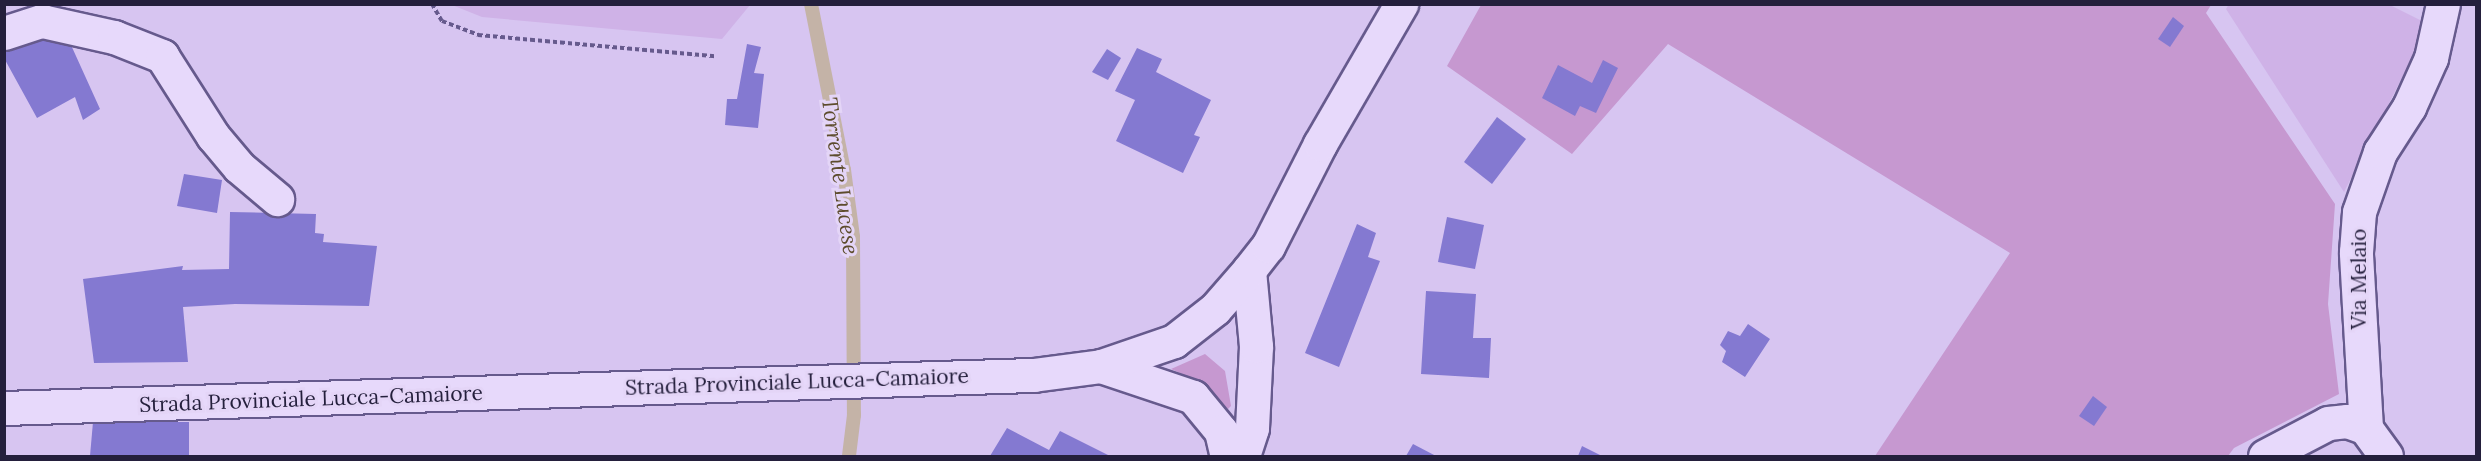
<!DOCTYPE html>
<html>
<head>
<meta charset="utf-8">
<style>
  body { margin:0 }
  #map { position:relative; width:2481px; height:461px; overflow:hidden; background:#d7c5f1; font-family:Lora,serif }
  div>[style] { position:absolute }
  .farmland>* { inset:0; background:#cfb2e7 }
  .green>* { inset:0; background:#c698d0 }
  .stream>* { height:14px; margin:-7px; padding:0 7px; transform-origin:7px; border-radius:7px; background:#c4b3a7 }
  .building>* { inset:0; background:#8479d1 }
  .path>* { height:4px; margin-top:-2px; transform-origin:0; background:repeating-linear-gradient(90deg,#665a8d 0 4.5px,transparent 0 7.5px) }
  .roads { filter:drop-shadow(2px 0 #665a8d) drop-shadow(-2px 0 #665a8d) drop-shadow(0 2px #665a8d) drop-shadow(0 -2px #665a8d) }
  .minor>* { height:33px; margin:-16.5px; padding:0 16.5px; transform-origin:16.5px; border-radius:16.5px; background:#e7d9fb }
  .secondary>* { height:33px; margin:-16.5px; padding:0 16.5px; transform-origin:16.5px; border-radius:16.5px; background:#e7d9fb }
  span { translate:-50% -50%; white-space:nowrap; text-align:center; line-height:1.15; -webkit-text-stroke:6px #e4d5f7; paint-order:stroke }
  .street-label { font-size:21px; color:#241f3c }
  .water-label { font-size:22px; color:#5d4c2d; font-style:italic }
  .frame { position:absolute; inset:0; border:6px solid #241f3c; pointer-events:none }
</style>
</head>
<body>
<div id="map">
  <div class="farmland">
    <div style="clip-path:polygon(2229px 4px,2390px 5px,2422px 21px,2419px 44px,2344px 192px,2226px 9px)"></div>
    <div style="clip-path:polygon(452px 5px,750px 5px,722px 39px,482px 17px)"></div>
  </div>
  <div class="green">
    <div style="clip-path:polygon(1481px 5px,2211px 5px,2206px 13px,2335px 204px,2328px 304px,2339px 394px,2234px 448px,2228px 456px,1875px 456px,2010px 253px,1668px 44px,1572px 154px,1447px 66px)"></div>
    <div style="clip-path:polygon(1205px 354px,1225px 371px,1231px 406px,1228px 409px,1196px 380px,1171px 369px)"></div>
  </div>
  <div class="stream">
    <div style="left:811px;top:4px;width:169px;rotate:78.8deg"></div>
    <div style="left:844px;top:170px;width:68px;rotate:82.3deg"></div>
    <div style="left:853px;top:237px;width:178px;rotate:89.7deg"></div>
    <div style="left:854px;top:415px;width:41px;rotate:97deg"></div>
  </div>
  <div class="building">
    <div style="clip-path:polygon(2173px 17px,2184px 26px,2170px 47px,2158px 39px)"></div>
    <div style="clip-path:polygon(37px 29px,66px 34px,100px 109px,83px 120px,75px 97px,37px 118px,4px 58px,4px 50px)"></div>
    <div style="clip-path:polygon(747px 44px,761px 47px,754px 73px,764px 74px,758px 128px,725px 125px,727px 99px,737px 99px)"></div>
    <div style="clip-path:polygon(1137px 48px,1162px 59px,1156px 72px,1211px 100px,1194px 135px,1200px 137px,1183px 173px,1116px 141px,1135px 100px,1115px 91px)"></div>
    <div style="clip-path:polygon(1107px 49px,1121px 58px,1108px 80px,1092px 72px)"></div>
    <div style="clip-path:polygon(1603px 60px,1618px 68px,1596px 113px,1580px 106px,1575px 116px,1542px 98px,1558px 65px,1592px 83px)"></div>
    <div style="clip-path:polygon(1497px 117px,1526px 139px,1492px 184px,1464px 162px)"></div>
    <div style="clip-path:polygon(184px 174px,222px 180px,217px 213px,177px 206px)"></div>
    <div style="clip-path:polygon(230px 212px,316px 214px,315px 233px,324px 234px,323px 242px,377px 246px,369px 306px,235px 304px,183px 307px,188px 362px,94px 363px,83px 279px,183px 266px,182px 270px,229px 269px)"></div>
    <div style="clip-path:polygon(1447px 217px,1484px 225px,1475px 269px,1438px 262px)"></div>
    <div style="clip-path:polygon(1357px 224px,1376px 233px,1368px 257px,1380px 261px,1339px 367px,1305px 353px)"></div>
    <div style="clip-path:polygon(1426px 291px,1476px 294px,1473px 338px,1491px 338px,1489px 378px,1421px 374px)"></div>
    <div style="clip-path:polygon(1748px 324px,1770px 339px,1745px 377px,1722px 362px,1726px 351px,1720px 345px,1728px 331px,1740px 336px)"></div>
    <div style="clip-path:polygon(2093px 396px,2107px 407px,2094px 426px,2079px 416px)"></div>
    <div style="clip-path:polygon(93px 422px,189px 422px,189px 456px,90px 456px)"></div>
    <div style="clip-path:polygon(1007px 428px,1049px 450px,1060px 431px,1110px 456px,990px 456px)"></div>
    <div style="clip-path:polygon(1413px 444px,1436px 456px,1406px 456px)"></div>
    <div style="clip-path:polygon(1582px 446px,1602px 456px,1578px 456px)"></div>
  </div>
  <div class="path">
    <div style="left:432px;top:4px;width:20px;rotate:60deg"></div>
    <div style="left:442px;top:21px;width:39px;rotate:21deg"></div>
    <div style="left:478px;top:35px;width:238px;rotate:5.1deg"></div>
  </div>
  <div class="roads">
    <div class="minor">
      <div style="left:4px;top:33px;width:40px;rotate:-18deg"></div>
      <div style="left:42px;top:21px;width:74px;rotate:12.5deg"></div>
      <div style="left:114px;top:37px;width:52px;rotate:21.6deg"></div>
      <div style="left:162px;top:56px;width:95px;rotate:57.5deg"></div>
      <div style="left:213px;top:136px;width:40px;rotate:50deg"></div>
      <div style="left:239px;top:167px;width:50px;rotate:40.1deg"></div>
      <div style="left:1101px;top:366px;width:97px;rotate:18.6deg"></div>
      <div style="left:1193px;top:397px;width:44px;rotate:50.5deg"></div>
      <div style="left:1221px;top:431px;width:26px;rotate:77deg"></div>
      <div style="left:1243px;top:456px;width:29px;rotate:-72deg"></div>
      <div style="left:1252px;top:428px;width:82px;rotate:-87.2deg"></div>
      <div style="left:1256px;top:346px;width:76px;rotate:-95.3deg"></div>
      <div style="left:2265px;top:456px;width:71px;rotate:-27.6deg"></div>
      <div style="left:2328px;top:423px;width:19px;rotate:-6deg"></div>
      <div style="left:2347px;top:421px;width:20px;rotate:20deg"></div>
      <div style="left:2386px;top:456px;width:34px;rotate:-126deg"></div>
      <div style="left:2366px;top:428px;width:176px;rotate:-93.3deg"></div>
      <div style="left:2356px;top:252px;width:40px;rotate:-85.7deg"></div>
      <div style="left:2359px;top:212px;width:64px;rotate:-70.7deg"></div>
      <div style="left:2380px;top:152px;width:54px;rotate:-57.2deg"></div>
      <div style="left:2409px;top:107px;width:54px;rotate:-65.8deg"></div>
      <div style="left:2431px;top:58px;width:55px;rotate:-77.5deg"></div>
    </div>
    <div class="secondary">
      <div style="left:4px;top:408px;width:1030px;rotate:-1.84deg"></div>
      <div style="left:1033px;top:375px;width:69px;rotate:-7.5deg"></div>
      <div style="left:1101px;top:366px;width:77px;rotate:-18.9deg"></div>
      <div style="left:1174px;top:341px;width:52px;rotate:-38deg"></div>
      <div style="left:1215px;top:309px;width:52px;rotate:-48.9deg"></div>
      <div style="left:1249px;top:270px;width:31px;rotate:-52deg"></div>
      <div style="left:1268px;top:246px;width:114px;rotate:-63deg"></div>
      <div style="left:1320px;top:144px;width:162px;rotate:-59.9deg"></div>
    </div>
  </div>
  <div class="street-label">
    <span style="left:2359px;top:279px;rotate:-90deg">Via Melaio</span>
    <span style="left:797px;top:382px;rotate:-2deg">Strada Provinciale Lucca-Camaiore</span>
    <span style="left:311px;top:399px;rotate:-2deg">Strada Provinciale Lucca-Camaiore</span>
  </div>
  <div class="water-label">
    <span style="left:840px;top:176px;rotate:82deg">Torrente Lucese</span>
  </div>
  <div class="frame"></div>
</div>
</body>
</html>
